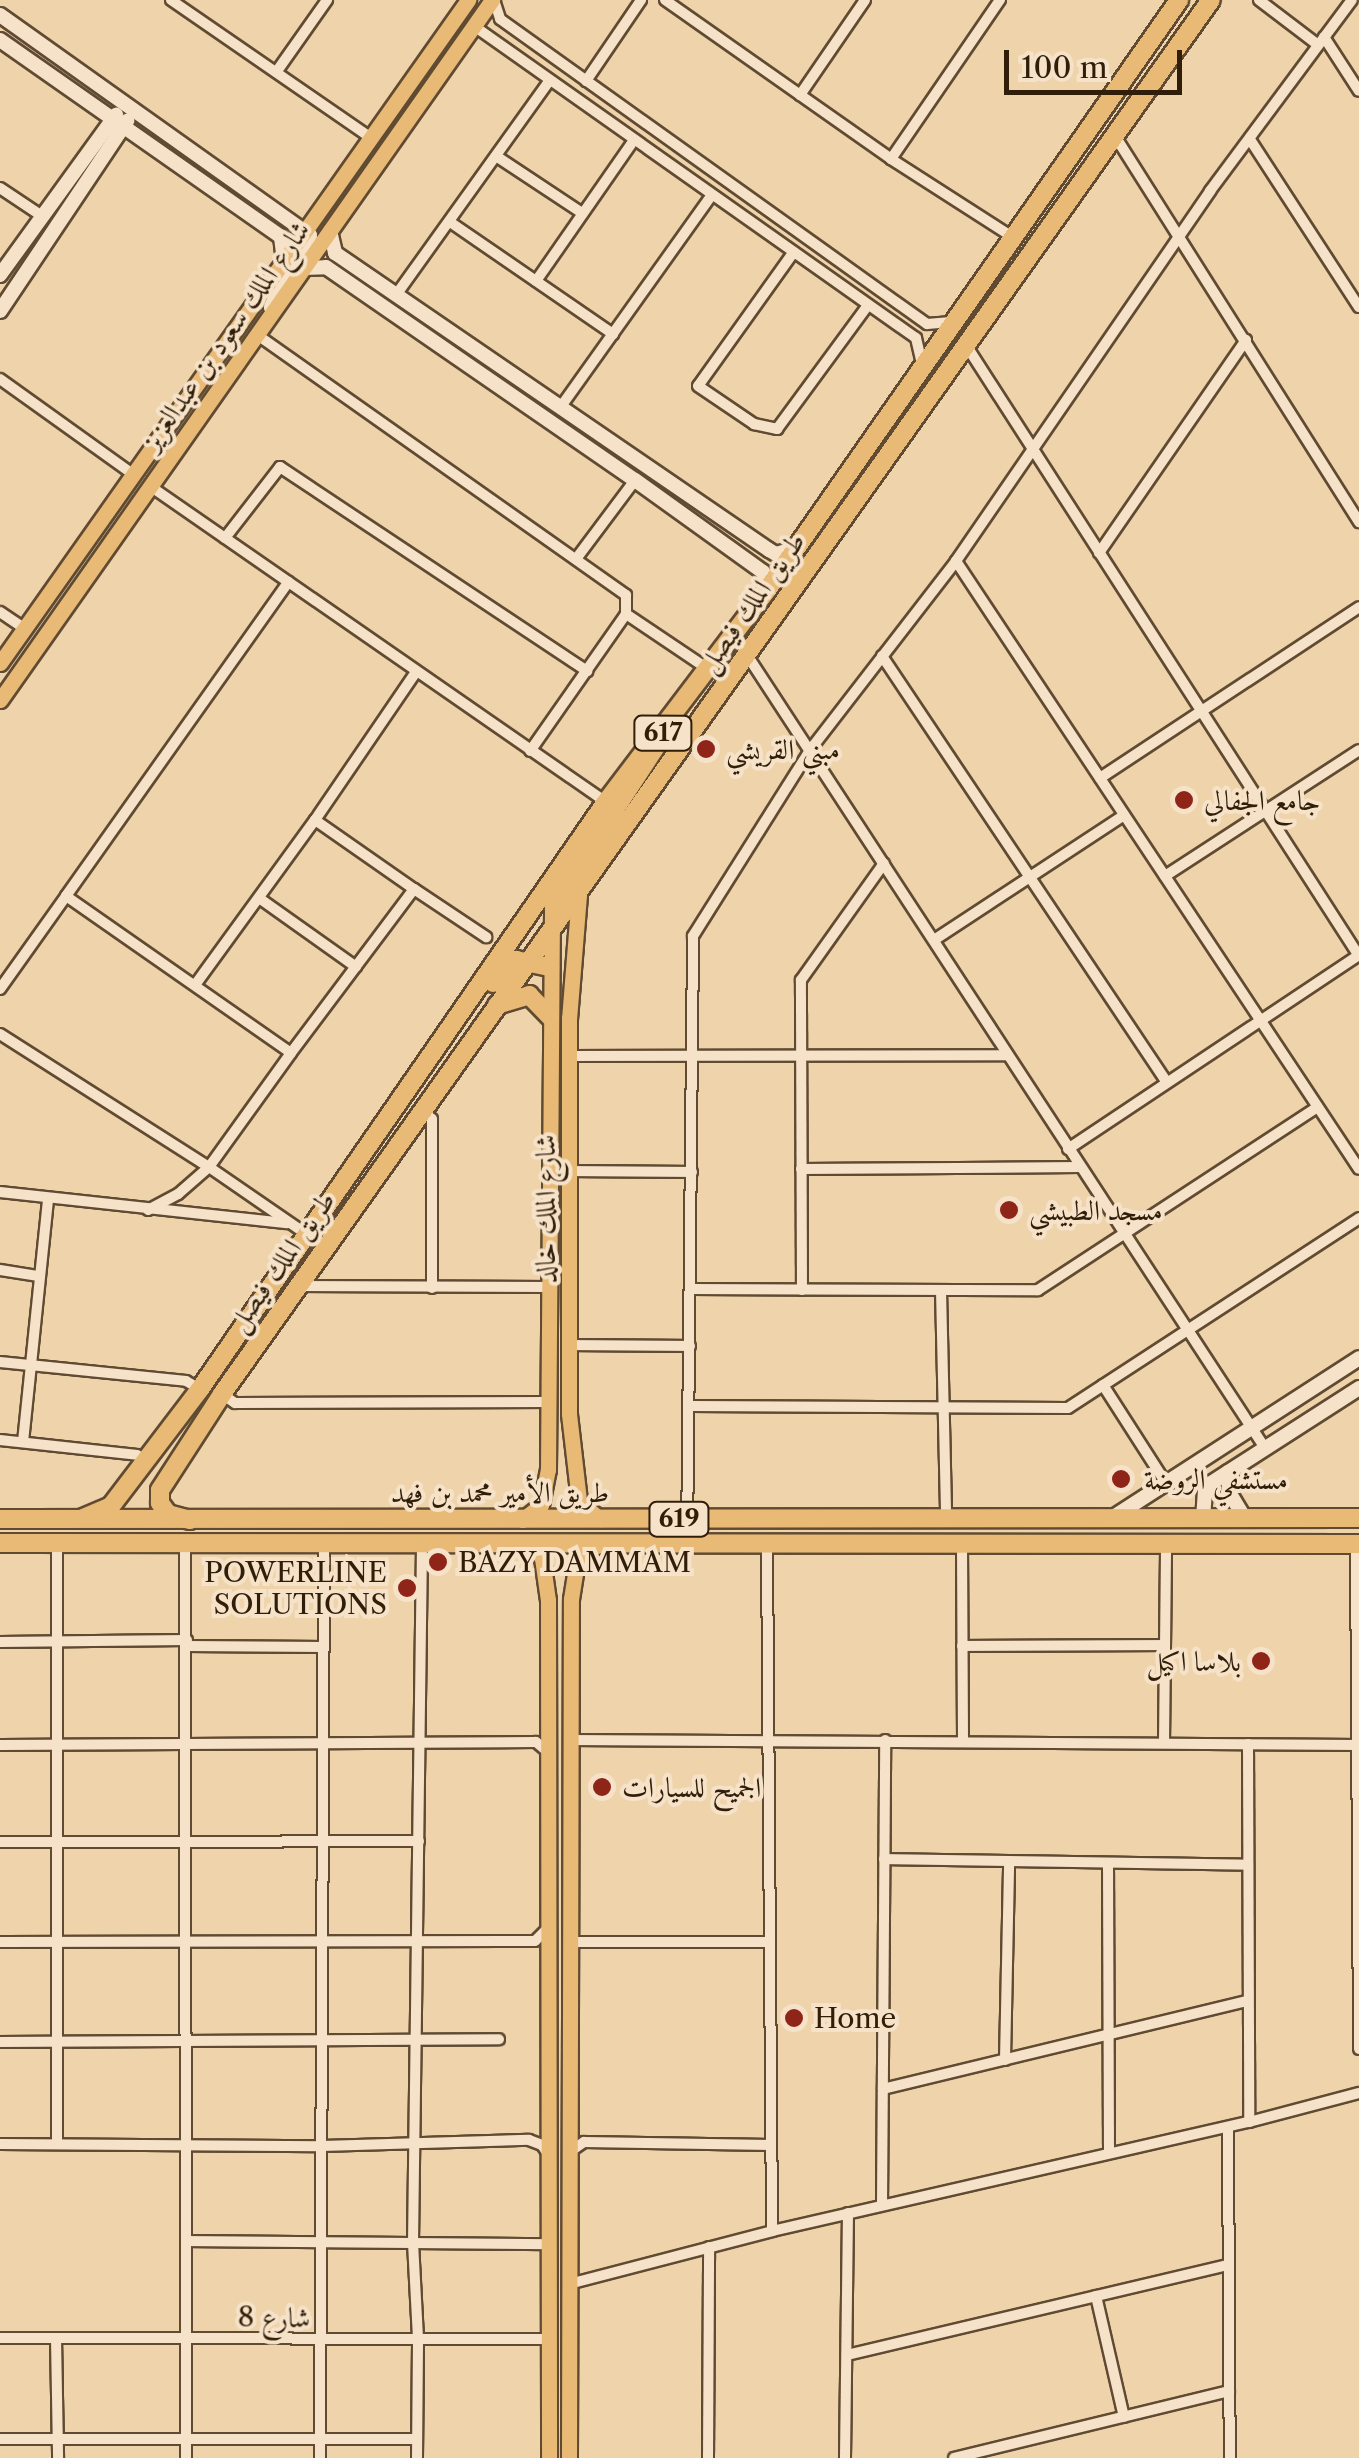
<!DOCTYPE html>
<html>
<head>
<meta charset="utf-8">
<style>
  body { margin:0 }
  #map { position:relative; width:1359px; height:2458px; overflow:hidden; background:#efd3ab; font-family:"Libre Caslon Text",Amiri,serif }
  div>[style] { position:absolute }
  .roads { filter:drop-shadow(2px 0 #604b32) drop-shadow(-2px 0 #604b32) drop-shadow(0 2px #604b32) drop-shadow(0 -2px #604b32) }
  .street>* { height:10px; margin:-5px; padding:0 5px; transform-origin:5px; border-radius:5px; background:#f5e2c8 }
  .secondary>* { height:14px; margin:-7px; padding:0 7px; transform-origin:7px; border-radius:7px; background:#f5e2c8 }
  .primary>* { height:15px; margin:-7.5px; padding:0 7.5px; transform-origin:7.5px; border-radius:7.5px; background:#e8ba76 }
  .highway>* { height:18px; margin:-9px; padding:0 9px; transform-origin:9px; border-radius:9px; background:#e8ba76 }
  .dots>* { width:28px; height:28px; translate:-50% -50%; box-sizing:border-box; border:5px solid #f5e2c8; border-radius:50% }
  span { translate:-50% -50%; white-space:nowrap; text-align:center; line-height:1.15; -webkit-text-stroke:8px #f5e2c8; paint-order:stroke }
  .shield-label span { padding:2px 8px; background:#f5e2c8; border:2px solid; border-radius:8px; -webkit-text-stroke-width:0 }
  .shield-label { font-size:25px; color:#311e09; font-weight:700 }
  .street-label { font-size:28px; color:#311e09 }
  .poi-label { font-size:28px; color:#311e09 }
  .left { translate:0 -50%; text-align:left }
  .right { translate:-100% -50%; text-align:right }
  .scale { position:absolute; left:1004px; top:50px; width:178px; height:45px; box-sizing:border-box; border:5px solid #311e09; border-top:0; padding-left:12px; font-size:30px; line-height:35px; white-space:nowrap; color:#311e09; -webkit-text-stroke:8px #f5e2c8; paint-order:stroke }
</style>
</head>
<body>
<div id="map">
  <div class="roads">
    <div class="street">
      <div style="left:171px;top:0;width:243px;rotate:34.6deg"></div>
      <div style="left:494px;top:0;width:20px;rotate:72deg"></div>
      <div style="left:500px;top:19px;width:525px;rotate:35.54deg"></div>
      <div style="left:927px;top:324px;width:24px;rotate:-5deg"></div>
      <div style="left:665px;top:0;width:276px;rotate:35.1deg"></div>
      <div style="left:891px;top:159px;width:146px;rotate:32.7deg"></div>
      <div style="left:1259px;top:0;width:74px;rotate:37.3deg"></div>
      <div style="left:474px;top:26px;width:541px;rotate:35.22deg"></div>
      <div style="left:916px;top:338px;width:27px;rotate:77deg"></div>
      <div style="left:1324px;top:37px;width:64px;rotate:57.1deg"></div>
      <div style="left:277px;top:71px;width:87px;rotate:-54.8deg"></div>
      <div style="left:586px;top:81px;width:98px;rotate:-55.8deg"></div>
      <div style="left:800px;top:95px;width:115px;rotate:-55.6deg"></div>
      <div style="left:1115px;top:136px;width:457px;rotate:57.7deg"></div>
      <div style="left:1251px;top:141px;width:198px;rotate:57deg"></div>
      <div style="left:496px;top:156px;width:103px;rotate:33.5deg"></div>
      <div style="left:891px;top:159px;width:193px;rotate:-55.6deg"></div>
      <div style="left:0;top:188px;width:50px;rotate:33.7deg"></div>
      <div style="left:450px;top:222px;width:198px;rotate:34.5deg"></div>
      <div style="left:793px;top:253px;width:163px;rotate:125.5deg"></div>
      <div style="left:698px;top:386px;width:68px;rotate:34.2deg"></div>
      <div style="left:754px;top:424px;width:24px;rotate:12deg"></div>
      <div style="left:777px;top:429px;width:154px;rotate:-53.7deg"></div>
      <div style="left:536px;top:281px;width:172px;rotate:-55.2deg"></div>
      <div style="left:396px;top:295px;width:264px;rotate:-54.4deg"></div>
      <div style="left:256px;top:334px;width:453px;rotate:35.2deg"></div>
      <div style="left:626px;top:595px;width:19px;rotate:90deg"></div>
      <div style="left:626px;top:614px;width:167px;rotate:125deg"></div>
      <div style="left:966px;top:345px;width:726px;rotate:57.25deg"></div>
      <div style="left:0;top:379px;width:165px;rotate:35.6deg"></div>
      <div style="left:562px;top:405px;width:258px;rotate:-54.5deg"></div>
      <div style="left:150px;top:486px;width:555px;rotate:34.72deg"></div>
      <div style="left:225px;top:538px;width:90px;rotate:-52.2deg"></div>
      <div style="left:280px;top:467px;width:369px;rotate:33.6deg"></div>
      <div style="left:1099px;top:553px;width:259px;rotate:-55.4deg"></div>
      <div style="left:576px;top:559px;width:99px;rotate:-53.2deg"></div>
      <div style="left:956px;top:561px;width:729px;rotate:56.46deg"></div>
      <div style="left:0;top:612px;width:29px;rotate:34deg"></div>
      <div style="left:626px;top:614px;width:99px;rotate:33.9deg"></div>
      <div style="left:747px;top:655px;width:947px;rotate:56.85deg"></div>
      <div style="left:882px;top:656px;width:511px;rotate:56.25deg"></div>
      <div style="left:1100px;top:778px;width:310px;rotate:-33.4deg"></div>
      <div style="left:315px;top:820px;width:179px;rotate:-55.7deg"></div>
      <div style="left:1165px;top:876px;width:231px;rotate:-33deg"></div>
      <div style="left:414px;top:889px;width:87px;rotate:33.7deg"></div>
      <div style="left:66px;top:896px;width:385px;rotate:-54.7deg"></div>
      <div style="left:259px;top:898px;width:119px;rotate:35.4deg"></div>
      <div style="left:934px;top:940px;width:227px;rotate:-33.3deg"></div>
      <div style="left:195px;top:985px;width:204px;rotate:-54deg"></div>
      <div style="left:315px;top:820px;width:121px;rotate:34.9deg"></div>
      <div style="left:414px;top:889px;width:205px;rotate:126.9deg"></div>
      <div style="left:0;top:989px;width:114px;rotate:-54.6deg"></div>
      <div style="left:66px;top:896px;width:274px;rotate:34.9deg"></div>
      <div style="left:291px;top:1053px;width:140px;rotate:125.7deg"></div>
      <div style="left:209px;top:1167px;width:41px;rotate:138.9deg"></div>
      <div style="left:178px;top:1194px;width:34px;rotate:152deg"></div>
      <div style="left:0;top:1034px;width:248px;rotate:32.5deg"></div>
      <div style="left:209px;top:1167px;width:121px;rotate:34.6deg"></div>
      <div style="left:570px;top:1056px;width:437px;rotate:-0.1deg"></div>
      <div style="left:423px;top:1112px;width:11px;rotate:38deg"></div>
      <div style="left:432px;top:1119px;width:169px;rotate:90deg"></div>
      <div style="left:1068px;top:1149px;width:350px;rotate:-33.7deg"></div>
      <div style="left:801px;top:1169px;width:279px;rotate:-0.4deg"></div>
      <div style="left:570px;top:1171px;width:122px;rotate:0.5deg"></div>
      <div style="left:0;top:1192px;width:289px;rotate:6.2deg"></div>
      <div style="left:0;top:1270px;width:39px;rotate:9deg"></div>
      <div style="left:296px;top:1286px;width:253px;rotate:0.2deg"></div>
      <div style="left:691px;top:1289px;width:347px;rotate:0.2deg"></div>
      <div style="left:1038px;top:1290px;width:334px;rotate:-33.2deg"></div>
      <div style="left:802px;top:1290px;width:310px;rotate:-90.2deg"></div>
      <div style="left:801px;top:980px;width:143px;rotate:-54.6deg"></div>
      <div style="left:941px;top:1290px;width:229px;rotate:88.7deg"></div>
      <div style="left:570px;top:1345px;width:120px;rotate:0.5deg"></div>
      <div style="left:0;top:1362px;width:187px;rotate:5.8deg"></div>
      <div style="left:186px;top:1381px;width:16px;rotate:30deg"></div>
      <div style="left:1103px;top:1385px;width:117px;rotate:57.3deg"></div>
      <div style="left:222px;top:1394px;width:16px;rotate:35deg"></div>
      <div style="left:235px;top:1403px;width:314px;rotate:-0.2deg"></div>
      <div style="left:690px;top:1406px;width:378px;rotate:0.3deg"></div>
      <div style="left:1068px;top:1408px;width:348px;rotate:-33.1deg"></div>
      <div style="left:0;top:1440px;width:138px;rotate:6.2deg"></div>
      <div style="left:23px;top:1442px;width:245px;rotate:-84.1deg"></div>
      <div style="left:185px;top:1542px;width:916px;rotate:89.94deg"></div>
      <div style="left:57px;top:1543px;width:601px;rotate:90deg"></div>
      <div style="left:687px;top:1544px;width:608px;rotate:-89.43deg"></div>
      <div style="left:693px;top:936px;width:220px;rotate:-57.8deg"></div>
      <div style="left:810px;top:750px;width:239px;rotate:-52.3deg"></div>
      <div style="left:956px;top:561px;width:449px;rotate:-55.5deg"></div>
      <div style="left:1210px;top:191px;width:238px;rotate:-53.4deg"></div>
      <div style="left:1356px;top:1544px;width:505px;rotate:89.66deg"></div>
      <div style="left:767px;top:1546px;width:685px;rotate:89.58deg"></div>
      <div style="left:962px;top:1546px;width:195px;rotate:89.7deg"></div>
      <div style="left:0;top:1642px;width:187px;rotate:-0.6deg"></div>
      <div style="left:187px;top:1646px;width:137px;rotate:0.4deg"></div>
      <div style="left:962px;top:1646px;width:203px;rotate:-0.3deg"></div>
      <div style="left:569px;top:1740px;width:790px;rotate:0.36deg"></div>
      <div style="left:1164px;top:1743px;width:197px;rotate:-89.4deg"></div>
      <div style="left:1248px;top:1744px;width:378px;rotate:89.8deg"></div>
      <div style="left:0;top:1745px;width:536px;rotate:-0.32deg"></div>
      <div style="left:536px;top:1742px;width:17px;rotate:40deg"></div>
      <div style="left:0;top:1842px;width:419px;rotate:-0.1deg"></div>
      <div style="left:884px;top:1859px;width:363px;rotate:0.9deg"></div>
      <div style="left:1108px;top:1863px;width:289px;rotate:89.8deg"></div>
      <div style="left:0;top:1942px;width:535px;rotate:-0.11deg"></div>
      <div style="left:535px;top:1941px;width:18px;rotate:-45deg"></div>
      <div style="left:570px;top:1942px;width:199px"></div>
      <div style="left:0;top:2042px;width:499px;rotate:-0.3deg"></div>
      <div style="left:1005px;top:2060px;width:199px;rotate:-88.8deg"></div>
      <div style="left:883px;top:2089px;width:375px;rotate:-13.6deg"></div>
      <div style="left:1228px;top:2127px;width:331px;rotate:89.7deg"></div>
      <div style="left:0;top:2144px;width:322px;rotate:0.4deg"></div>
      <div style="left:322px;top:2146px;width:207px;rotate:-1.7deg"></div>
      <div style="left:529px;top:2140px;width:14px;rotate:21deg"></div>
      <div style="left:542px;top:2145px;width:11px;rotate:56deg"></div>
      <div style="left:571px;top:2151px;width:16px;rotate:-35deg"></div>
      <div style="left:584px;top:2142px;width:187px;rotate:0.9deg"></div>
      <div style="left:882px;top:2205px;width:465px;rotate:-89.6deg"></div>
      <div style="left:188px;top:2241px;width:361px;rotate:0.5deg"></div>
      <div style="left:569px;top:2284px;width:210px;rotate:-14.6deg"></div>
      <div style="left:772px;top:2231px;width:489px;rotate:-12.9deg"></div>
      <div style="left:1249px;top:2122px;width:114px;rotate:-14.8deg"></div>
      <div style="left:1096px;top:2296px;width:124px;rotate:77deg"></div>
      <div style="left:0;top:2338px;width:548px;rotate:0.1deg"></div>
      <div style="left:56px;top:2338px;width:120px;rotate:89deg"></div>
      <div style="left:847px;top:2355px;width:391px;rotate:-13.3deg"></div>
      <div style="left:0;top:2439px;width:417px"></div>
      <div style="left:320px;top:2458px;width:914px;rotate:-89.75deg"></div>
      <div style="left:417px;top:2458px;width:120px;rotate:-89.5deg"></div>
      <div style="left:418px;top:2338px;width:95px;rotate:-93deg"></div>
      <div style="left:413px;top:2243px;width:699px;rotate:-89.26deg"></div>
      <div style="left:708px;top:2458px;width:211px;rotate:-89.7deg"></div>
      <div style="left:845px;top:2458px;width:245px;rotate:-89.3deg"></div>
      <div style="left:954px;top:2458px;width:283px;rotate:-13.7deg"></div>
    </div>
    <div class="secondary">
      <div style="left:0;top:15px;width:380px;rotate:35.4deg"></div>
      <div style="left:310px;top:235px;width:10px;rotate:96deg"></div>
      <div style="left:309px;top:245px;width:52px;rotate:124.9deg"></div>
      <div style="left:279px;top:288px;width:21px;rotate:113deg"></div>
      <div style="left:0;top:40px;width:343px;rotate:35deg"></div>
      <div style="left:281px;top:237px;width:24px;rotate:83deg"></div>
      <div style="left:330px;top:231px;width:23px;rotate:77deg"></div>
      <div style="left:335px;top:253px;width:526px;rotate:34.39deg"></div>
      <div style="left:769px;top:550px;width:8px;rotate:30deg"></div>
      <div style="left:776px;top:554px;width:22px;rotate:-16deg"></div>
      <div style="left:303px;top:268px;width:23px;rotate:-2deg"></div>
      <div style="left:326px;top:267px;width:375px;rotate:34.6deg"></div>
      <div style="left:635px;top:480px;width:158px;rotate:35.7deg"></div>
      <div style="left:763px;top:572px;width:18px;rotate:77deg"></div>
      <div style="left:0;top:275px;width:198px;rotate:-54.1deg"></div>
      <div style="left:0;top:311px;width:229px;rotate:-56.2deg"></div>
      <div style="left:1228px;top:1472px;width:20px;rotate:87deg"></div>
      <div style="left:1229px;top:1492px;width:31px;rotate:59deg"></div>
      <div style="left:1112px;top:1518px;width:294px;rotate:-32.9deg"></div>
      <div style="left:1203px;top:1519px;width:32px;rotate:-86deg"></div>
      <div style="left:1205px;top:1487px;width:183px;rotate:-32.7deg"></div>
    </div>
    <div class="primary">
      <div style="left:0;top:663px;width:812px;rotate:-54.78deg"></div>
      <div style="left:0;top:700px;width:856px;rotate:-54.9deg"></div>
      <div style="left:579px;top:895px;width:123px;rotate:94.6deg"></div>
      <div style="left:569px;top:1018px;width:396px;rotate:90deg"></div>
      <div style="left:569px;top:1414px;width:88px;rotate:83.4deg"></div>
      <div style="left:579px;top:1501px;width:28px;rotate:41deg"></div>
      <div style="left:522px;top:1520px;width:24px;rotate:-38deg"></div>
      <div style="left:541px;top:1505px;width:36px;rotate:-79deg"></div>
      <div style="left:548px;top:1470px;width:563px;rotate:-89.59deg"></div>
      <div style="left:552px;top:907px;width:197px;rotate:-56.8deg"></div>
      <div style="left:524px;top:1544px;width:10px;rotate:17deg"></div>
      <div style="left:534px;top:1547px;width:14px;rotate:54deg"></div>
      <div style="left:542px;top:1558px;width:42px;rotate:81.9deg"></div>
      <div style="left:548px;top:1600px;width:858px;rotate:89.93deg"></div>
      <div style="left:569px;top:2458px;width:859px;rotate:-89.87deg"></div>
      <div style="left:571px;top:1599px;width:37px;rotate:-81deg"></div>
      <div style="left:577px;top:1562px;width:15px;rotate:-53deg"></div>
      <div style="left:586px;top:1550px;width:15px;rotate:-20deg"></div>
    </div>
    <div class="highway">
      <div style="left:493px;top:983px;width:33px;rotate:-45deg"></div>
      <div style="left:516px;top:960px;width:35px;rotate:12deg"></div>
      <div style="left:497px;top:1005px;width:34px;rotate:-17deg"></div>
      <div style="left:529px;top:995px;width:30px;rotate:46deg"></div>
      <div style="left:83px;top:1518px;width:30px;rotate:-23deg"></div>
      <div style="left:111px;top:1506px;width:147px;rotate:-52.7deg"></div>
      <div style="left:200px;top:1389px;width:714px;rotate:-55.33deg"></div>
      <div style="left:606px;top:802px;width:266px;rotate:-52.8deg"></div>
      <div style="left:767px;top:590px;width:720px;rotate:-55.07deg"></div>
      <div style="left:0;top:1519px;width:1359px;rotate:-0.04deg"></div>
      <div style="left:190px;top:1520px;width:23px;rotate:-165deg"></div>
      <div style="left:168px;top:1514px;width:14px;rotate:-126deg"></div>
      <div style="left:160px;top:1503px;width:13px;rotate:-90deg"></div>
      <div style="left:160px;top:1490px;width:114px;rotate:-57.1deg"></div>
      <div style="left:222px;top:1394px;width:1709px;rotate:-54.65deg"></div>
      <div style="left:0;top:1543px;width:1359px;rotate:0.04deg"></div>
    </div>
  </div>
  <div class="dots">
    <div style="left:706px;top:749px;background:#8f2418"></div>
    <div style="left:1184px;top:800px;background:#8f2418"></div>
    <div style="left:1009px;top:1210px;background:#8f2418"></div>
    <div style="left:1121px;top:1479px;background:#8f2418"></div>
    <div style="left:438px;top:1562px;background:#8f2418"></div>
    <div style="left:407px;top:1588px;background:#8f2418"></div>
    <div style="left:1261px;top:1661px;background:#8f2418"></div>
    <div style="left:602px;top:1787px;background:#8f2418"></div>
    <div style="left:794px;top:2018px;background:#8f2418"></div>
  </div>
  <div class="shield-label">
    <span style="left:663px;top:733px">617</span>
    <span style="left:679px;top:1519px">619</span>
  </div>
  <div class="street-label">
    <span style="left:225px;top:335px;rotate:-55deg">شارع الملك سعود بن عبدالعزيز</span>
    <span style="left:751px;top:602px;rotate:-55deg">طريق الملك فيصل</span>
    <span style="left:545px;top:1209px;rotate:-90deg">شارع الملك خالد</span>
    <span style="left:281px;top:1261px;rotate:-55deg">طريق الملك فيصل</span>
    <span style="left:500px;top:1492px">طريق الأمير محمد بن فهد</span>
    <span style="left:274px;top:2317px;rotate:1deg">شارع 8</span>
  </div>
  <div class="poi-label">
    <span class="left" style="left:726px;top:749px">مبني القريشي</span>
    <span class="left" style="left:1204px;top:800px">جامع الجفالي</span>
    <span class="left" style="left:1029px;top:1210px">مسجد الطبيشي</span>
    <span class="left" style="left:1144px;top:1479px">مستشفي الروضة</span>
    <span class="left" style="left:458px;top:1562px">BAZY DAMMAM</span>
    <span class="right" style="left:387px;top:1588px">POWERLINE<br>SOLUTIONS</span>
    <span class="right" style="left:1241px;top:1661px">بلاسا اكيل</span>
    <span class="left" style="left:622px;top:1787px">الجميح للسيارات</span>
    <span class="left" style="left:814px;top:2018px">Home</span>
  </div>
  <div class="scale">100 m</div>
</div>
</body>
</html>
